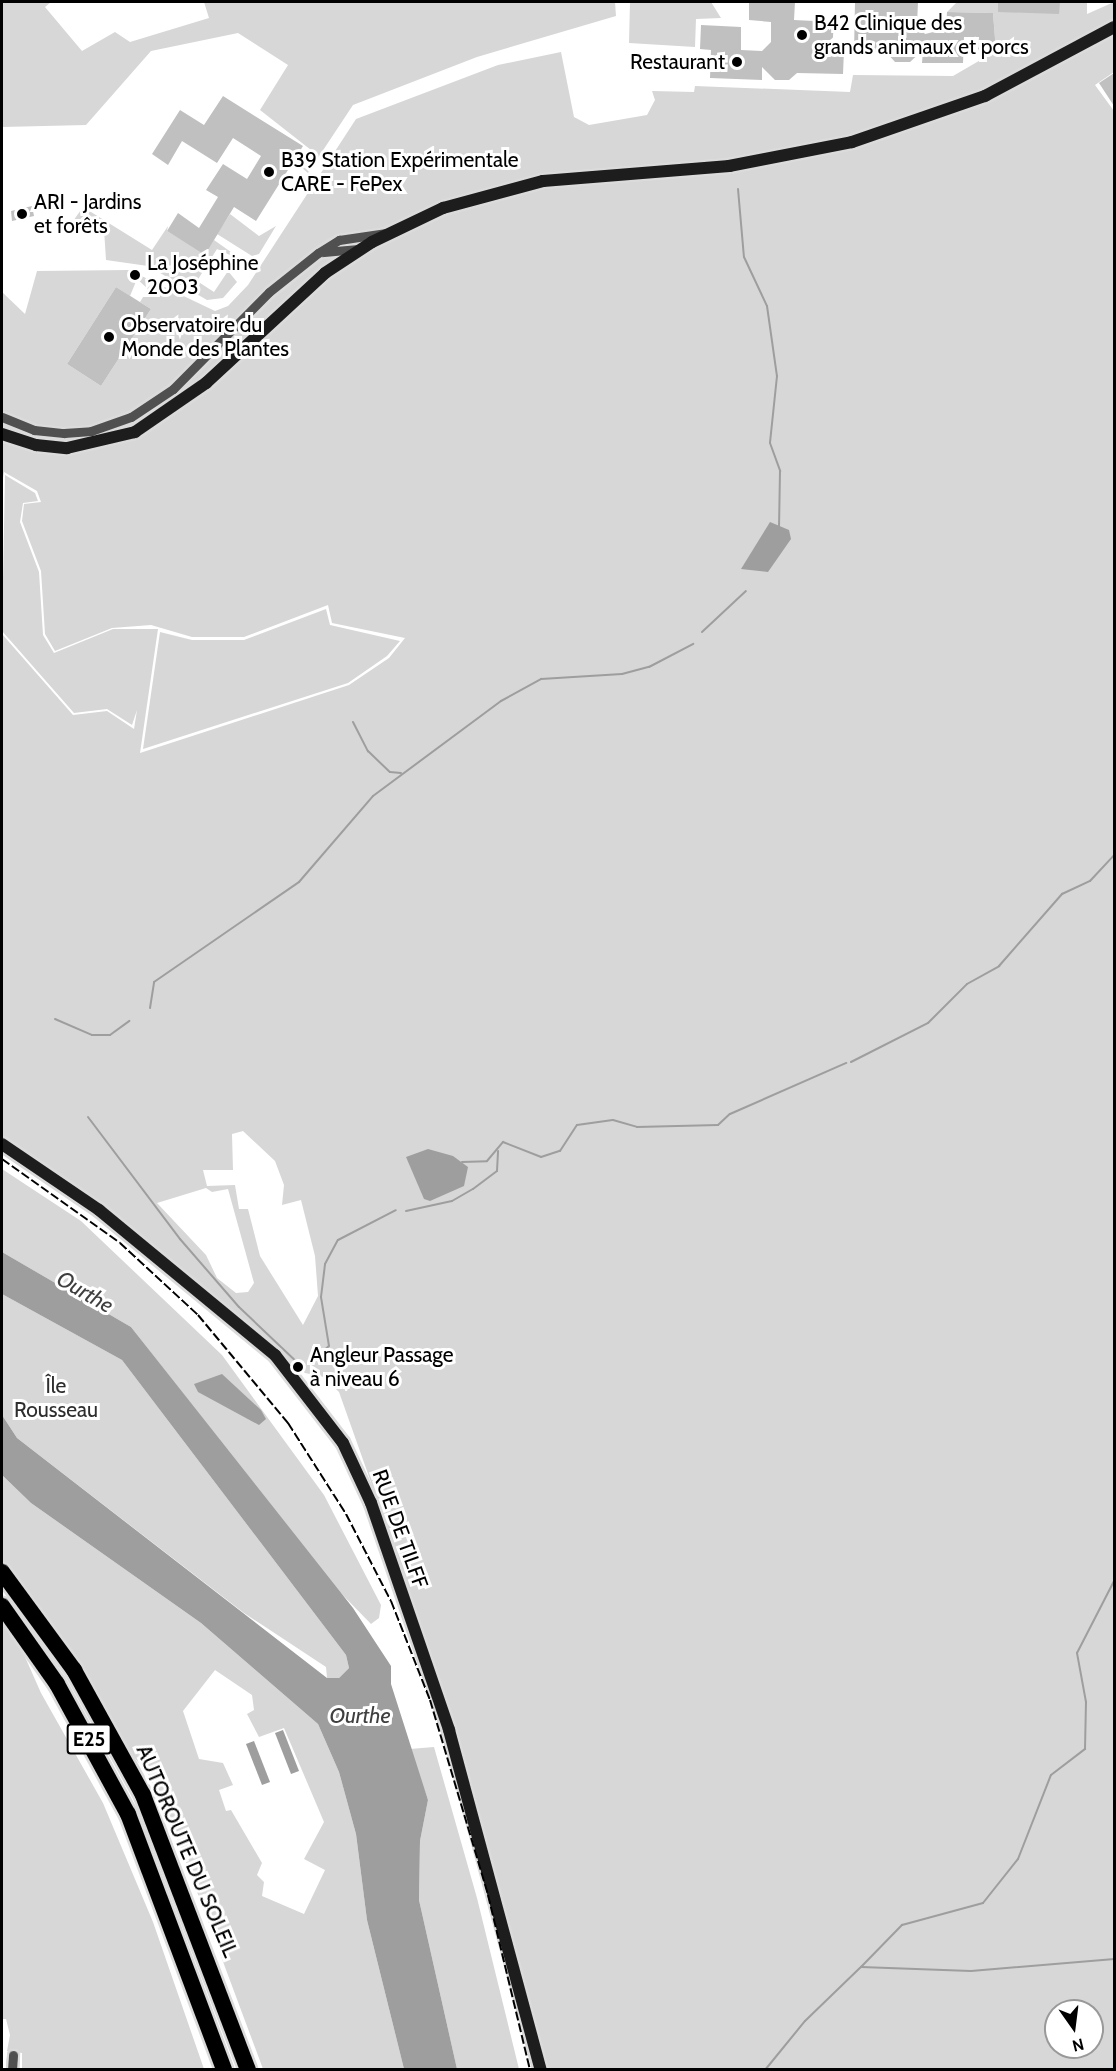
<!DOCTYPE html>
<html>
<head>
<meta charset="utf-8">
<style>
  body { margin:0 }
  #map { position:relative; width:1116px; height:2071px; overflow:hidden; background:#fff; font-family:Cabin,sans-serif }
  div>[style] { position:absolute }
  .green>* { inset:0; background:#d7d7d7 }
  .water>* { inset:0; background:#9e9e9e }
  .stream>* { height:2px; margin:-1px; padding:0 1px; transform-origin:1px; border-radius:1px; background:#9e9e9e }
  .building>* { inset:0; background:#c0c0c0 }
  .roads { filter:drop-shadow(2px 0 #dbdbdb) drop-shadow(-2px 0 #dbdbdb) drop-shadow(0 2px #dbdbdb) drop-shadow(0 -2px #dbdbdb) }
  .minor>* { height:9px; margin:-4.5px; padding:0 4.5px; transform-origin:4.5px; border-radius:4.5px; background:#505050 }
  .secondary>* { height:12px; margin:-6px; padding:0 6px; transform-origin:6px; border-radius:6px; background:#1d1d1d }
  .motorway>* { height:16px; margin:-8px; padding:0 8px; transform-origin:8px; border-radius:8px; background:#000 }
  .rail>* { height:2px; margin-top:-1px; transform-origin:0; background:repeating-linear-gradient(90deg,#000 0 9px,transparent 0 12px) }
  .dots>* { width:16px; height:16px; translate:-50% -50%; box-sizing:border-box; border:3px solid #fff; border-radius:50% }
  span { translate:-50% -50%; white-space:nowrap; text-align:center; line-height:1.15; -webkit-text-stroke:6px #fff; paint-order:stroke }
  .shield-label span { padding:2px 4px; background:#fff; border:2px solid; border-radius:4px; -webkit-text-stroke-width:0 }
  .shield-label { font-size:20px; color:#000; font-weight:700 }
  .poi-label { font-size:21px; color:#000 }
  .left { translate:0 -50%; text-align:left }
  .right { translate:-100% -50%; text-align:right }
  .park-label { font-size:21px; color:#2e2e2e }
  .street-label { font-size:21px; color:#000 }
  .water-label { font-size:22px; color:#3f3f3f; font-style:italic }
  .frame { position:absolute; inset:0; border:3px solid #000; pointer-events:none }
  .north { position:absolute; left:1044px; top:1999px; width:60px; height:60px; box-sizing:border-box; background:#fff; border:2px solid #999; border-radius:50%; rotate:166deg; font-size:16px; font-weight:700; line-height:24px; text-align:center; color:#000 }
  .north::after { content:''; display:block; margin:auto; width:21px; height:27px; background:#000; clip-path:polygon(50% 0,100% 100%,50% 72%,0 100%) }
</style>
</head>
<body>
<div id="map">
  <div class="green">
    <div style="clip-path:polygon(2px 2px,51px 2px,45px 7px,82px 51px,115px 32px,130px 42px,209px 18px,204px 2px,615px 2px,616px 16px,477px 57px,353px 105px,308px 173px,302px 168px,311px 150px,260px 110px,288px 65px,238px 33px,151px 51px,86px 125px,2px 127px)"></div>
    <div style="clip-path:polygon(630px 2px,711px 2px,721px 18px,696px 19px,695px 47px,629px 43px)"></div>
    <div style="clip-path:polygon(evenodd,957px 2px,1087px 2px,1087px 14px,1114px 2px,1114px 72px,1095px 85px,1114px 111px,1114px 2069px,544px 2069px,474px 1797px,406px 1581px,339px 1392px,324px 1377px,305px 1373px,101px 1203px,2px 1139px,2px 634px,73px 715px,107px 711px,134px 729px,137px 710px,132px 725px,107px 709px,74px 713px,2px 631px,5px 475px,35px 493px,38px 501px,23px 503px,20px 522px,39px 572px,43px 635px,54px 653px,113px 629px,158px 629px,140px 753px,349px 685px,389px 658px,405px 638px,332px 623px,328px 605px,244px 637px,192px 637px,151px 625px,112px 628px,55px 651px,45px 634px,41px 571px,22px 521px,24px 504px,41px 502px,37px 491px,4px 472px,2px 484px,2px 292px,25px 314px,37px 271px,129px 270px,215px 311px,228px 306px,248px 285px,356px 119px,498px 65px,561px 52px,574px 117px,589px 125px,647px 115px,655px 100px,652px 91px,694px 92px,695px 86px,850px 92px,853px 75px,953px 76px,996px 51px,993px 13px,947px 12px,957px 2px,137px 279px,148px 289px,140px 302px,151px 309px,101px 386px,67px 364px,116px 287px,130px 296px,137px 279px,957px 2px,243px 1131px,275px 1161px,284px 1185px,282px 1205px,301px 1200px,315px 1256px,318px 1296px,303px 1325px,260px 1256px,248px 1209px,239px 1209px,235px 1185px,207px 1186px,203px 1170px,233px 1170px,232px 1134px,243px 1131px,957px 2px,206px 1188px,212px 1192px,228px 1189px,254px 1283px,248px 1292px,236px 1293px,217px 1278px,206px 1255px,157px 1203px,206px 1188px,957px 2px,1056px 2011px,1092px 2011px,1092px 2047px,1056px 2047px,1056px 2011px)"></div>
    <div style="clip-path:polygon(83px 207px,152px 250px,168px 226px,167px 231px,205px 254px,214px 240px,245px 262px,217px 249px,197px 281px,214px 292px,228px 271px,237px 282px,223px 298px,207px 300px,148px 266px,106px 260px,104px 229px,66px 231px)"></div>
    <div style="clip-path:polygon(230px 214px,259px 236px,276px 226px,259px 254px,252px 256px,217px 234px)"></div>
    <div style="clip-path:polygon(326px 609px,330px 625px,400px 641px,387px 656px,348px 683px,143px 749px,160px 632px,192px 640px,244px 640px)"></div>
    <div style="clip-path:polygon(2px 1169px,81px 1221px,222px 1355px,324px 1495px,381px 1605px,379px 1618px,371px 1624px,333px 1585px,131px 1327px,2px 1252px)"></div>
    <div style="clip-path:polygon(2px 1294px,122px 1360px,346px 1655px,349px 1668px,339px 1678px,327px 1678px,326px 1667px,244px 1613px,17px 1438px,2px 1415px)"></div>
    <div style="clip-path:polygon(evenodd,2px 1475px,31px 1503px,201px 1623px,318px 1724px,339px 1772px,356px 1834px,367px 1920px,404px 2069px,263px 2069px,178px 1841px,148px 1774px,61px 1670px,2px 1585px,2px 1475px,215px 1670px,252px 1695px,254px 1710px,247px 1714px,259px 1737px,284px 1728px,324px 1822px,304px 1859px,325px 1870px,304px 1914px,262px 1896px,264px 1882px,257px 1875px,262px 1863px,231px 1810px,226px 1811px,219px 1790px,233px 1785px,223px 1763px,199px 1759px,183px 1711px,215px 1670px)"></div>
    <div style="clip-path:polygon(2px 1605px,41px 1693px,103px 1803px,153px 1922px,204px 2069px,22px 2069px,22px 2053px,7px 2051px,10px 2035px,6px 2019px,2px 2019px)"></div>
    <div style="clip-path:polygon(434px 1747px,477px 1898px,519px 2069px,457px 2069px,419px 1900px,420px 1841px,428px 1800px,410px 1749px)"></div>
  </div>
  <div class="water">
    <div style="clip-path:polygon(770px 522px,789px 530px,791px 539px,768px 572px,741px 569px)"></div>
    <div style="clip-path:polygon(428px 1149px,453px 1156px,468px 1167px,464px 1186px,430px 1201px,424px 1199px,406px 1157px)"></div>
    <div style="clip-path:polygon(2px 1252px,131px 1327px,353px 1608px,391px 1666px,391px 1684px,428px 1800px,420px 1841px,419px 1900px,457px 2069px,404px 2069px,367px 1920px,356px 1834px,339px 1772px,318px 1724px,201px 1623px,31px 1503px,2px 1475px,2px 1415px,17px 1438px,327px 1678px,339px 1678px,349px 1668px,346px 1655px,122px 1360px,2px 1294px)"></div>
    <div style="clip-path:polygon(222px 1374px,261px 1410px,266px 1419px,259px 1425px,198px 1392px,194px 1384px)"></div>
    <div style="clip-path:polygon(283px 1730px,299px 1771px,291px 1774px,275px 1733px)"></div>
    <div style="clip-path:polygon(254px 1741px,270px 1782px,262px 1785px,246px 1744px)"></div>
  </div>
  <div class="stream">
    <div style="left:738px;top:189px;width:68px;rotate:85deg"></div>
    <div style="left:744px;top:257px;width:54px;rotate:64.9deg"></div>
    <div style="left:767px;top:306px;width:71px;rotate:81.9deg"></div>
    <div style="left:777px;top:376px;width:67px;rotate:96deg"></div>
    <div style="left:770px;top:443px;width:30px;rotate:70deg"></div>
    <div style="left:780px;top:471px;width:57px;rotate:91deg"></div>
    <div style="left:702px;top:632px;width:60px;rotate:-43deg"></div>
    <div style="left:353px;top:722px;width:33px;rotate:63deg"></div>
    <div style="left:368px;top:751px;width:30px;rotate:44deg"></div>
    <div style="left:390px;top:772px;width:11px;rotate:5deg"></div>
    <div style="left:150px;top:1008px;width:26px;rotate:-81deg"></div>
    <div style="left:154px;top:982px;width:176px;rotate:-34.6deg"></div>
    <div style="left:299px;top:882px;width:113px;rotate:-49.3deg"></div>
    <div style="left:373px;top:796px;width:159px;rotate:-36.6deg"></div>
    <div style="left:501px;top:701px;width:46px;rotate:-28.8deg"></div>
    <div style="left:541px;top:679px;width:81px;rotate:-3.5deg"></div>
    <div style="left:622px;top:674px;width:28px;rotate:-15deg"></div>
    <div style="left:649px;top:667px;width:50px;rotate:-27.6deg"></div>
    <div style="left:55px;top:1019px;width:40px;rotate:23.4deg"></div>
    <div style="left:92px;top:1035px;width:18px"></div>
    <div style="left:110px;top:1035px;width:24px;rotate:-36deg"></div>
    <div style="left:851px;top:1062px;width:86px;rotate:-26.9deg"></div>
    <div style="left:928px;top:1023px;width:55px;rotate:-45deg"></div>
    <div style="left:967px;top:984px;width:37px;rotate:-29deg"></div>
    <div style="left:999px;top:966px;width:96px;rotate:-48.8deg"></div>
    <div style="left:1062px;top:894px;width:31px;rotate:-25deg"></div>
    <div style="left:1090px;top:881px;width:35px;rotate:-47deg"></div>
    <div style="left:88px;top:1117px;width:153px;rotate:53deg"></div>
    <div style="left:180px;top:1239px;width:90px;rotate:49.1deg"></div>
    <div style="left:239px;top:1307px;width:90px;rotate:43.6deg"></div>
    <div style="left:462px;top:1162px;width:25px;rotate:-2deg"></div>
    <div style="left:487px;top:1161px;width:25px;rotate:-50deg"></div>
    <div style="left:503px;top:1142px;width:41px;rotate:21.5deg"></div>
    <div style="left:541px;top:1157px;width:20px;rotate:-18deg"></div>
    <div style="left:560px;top:1151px;width:31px;rotate:-57deg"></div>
    <div style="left:577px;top:1125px;width:36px;rotate:-8deg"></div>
    <div style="left:613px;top:1120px;width:25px;rotate:16deg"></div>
    <div style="left:637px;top:1127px;width:81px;rotate:-1.4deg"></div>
    <div style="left:718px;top:1125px;width:16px;rotate:-43deg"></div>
    <div style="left:730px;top:1114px;width:127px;rotate:-23.7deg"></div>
    <div style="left:406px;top:1211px;width:47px;rotate:-12.3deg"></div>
    <div style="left:452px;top:1201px;width:24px;rotate:-30deg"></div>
    <div style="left:473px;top:1189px;width:30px;rotate:-37deg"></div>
    <div style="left:497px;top:1171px;width:20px;rotate:-87deg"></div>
    <div style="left:320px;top:1354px;width:12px;rotate:-42deg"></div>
    <div style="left:329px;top:1346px;width:50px;rotate:-99.3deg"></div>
    <div style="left:321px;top:1297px;width:33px;rotate:-83deg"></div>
    <div style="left:325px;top:1264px;width:27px;rotate:-62deg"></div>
    <div style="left:338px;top:1240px;width:65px;rotate:-27.3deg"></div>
    <div style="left:861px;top:1967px;width:59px;rotate:-45.7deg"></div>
    <div style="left:902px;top:1925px;width:84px;rotate:-15.2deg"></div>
    <div style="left:983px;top:1903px;width:56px;rotate:-51.5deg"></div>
    <div style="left:1018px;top:1859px;width:90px;rotate:-68.6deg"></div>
    <div style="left:1051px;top:1775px;width:43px;rotate:-37.4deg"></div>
    <div style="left:1085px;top:1749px;width:47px;rotate:-88.8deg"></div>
    <div style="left:1086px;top:1702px;width:50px;rotate:-100.4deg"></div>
    <div style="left:1077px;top:1653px;width:81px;rotate:-62.8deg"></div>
    <div style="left:765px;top:2070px;width:63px;rotate:-50.8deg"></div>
    <div style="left:805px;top:2021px;width:78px;rotate:-44deg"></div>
    <div style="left:861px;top:1967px;width:110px;rotate:2.1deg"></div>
    <div style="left:971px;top:1971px;width:144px;rotate:-4.8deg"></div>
  </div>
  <div class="building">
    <div style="clip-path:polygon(749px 2px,795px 2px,794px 20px,834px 22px,832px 50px,844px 50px,843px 74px,797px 73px,789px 80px,775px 80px,762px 67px,762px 80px,710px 78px,711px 50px,700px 49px,701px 25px,741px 27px,741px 50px,762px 51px,771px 42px,771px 22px,749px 20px)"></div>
    <div style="clip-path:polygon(855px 2px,918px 2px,917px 25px,925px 34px,946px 29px,947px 12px,993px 13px,996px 51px,978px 51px,979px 37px,964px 37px,963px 63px,922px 63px,923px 50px,910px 62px,895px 62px,886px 52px,854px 52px)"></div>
    <div style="clip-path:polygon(998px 2px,1060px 2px,1059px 14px,998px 12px)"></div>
    <div style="clip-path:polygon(1114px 73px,1114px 106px,1099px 83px)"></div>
    <div style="clip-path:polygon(223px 96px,303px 146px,256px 221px,234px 207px,205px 255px,167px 231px,178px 213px,199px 228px,218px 197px,206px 190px,223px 164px,247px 179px,261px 156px,233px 138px,217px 163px,182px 141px,168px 165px,152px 154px,180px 110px,204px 125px)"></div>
    <div style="clip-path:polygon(32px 206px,34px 216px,12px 221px,11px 211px)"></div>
    <div style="clip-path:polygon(116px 287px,151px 309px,101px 386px,67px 364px)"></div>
  </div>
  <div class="roads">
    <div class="minor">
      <div style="left:323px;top:252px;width:37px;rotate:-5deg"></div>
      <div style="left:2px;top:417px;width:35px;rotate:22deg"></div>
      <div style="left:34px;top:430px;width:30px;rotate:6deg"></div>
      <div style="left:64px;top:433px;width:27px;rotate:-4deg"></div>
      <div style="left:91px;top:431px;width:42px;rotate:-19.3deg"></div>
      <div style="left:131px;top:417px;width:50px;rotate:-33.7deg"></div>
      <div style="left:173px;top:389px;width:136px;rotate:-45.3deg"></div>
      <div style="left:269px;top:292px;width:63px;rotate:-38.5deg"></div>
      <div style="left:318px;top:253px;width:25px;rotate:-32deg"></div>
      <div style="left:339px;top:240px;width:48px;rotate:-8.5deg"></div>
      <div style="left:12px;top:2070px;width:15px;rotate:-86deg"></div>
    </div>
    <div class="secondary">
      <div style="left:2px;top:434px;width:36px;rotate:18deg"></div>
      <div style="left:36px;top:445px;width:31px;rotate:6deg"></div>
      <div style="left:67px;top:448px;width:70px;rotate:-13.2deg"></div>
      <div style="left:135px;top:432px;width:86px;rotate:-34.6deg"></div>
      <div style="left:206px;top:383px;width:162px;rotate:-42.7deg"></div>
      <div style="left:325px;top:273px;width:56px;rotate:-33.4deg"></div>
      <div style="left:372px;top:242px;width:79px;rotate:-25.6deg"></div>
      <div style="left:443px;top:208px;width:104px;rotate:-15.1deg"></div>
      <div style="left:543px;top:181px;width:187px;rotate:-4.6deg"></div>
      <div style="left:729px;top:166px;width:125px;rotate:-11deg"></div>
      <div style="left:852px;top:142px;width:141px;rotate:-19.1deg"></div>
      <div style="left:985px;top:96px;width:146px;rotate:-28.1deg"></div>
      <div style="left:2px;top:1144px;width:117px;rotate:34.2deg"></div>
      <div style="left:99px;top:1210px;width:228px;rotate:39.5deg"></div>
      <div style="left:275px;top:1355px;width:111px;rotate:52.3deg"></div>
      <div style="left:343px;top:1443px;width:66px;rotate:65deg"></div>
      <div style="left:371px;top:1503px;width:240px;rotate:71deg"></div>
      <div style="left:449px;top:1730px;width:352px;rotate:74.9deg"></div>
    </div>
    <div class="motorway">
      <div style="left:2px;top:1572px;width:122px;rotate:53.7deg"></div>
      <div style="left:74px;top:1670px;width:143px;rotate:61.1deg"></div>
      <div style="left:143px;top:1795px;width:294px;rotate:69.1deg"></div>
      <div style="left:2px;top:1606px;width:95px;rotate:54.8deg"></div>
      <div style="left:57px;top:1684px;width:148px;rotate:61.4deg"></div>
      <div style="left:128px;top:1814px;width:273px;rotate:69.4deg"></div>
    </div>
  </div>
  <div class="rail">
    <div style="left:2px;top:1159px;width:145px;rotate:35.4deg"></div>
    <div style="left:120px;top:1243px;width:106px;rotate:42.7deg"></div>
    <div style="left:198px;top:1315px;width:141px;rotate:50.2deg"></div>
    <div style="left:288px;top:1423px;width:108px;rotate:57.5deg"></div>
    <div style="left:346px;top:1514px;width:98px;rotate:62.7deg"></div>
    <div style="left:391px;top:1601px;width:106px;rotate:68.5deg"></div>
    <div style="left:430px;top:1700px;width:203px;rotate:73.4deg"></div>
    <div style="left:488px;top:1895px;width:180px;rotate:76.5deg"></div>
  </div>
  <div class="dots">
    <div style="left:802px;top:35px;background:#000"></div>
    <div style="left:737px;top:62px;background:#000"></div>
    <div style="left:269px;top:172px;background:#000"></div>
    <div style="left:22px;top:214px;background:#000"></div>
    <div style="left:135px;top:275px;background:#000"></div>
    <div style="left:109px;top:337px;background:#000"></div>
    <div style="left:298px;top:1367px;background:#000"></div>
  </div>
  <div class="shield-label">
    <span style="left:89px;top:1739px">E25</span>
  </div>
  <div class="poi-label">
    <span class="left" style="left:814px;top:35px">B42 Clinique des<br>grands animaux et porcs</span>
    <span class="right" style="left:725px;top:62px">Restaurant</span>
    <span class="left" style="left:281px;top:172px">B39 Station Expérimentale<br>CARE - FePex</span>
    <span class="left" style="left:34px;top:214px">ARI - Jardins<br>et forêts</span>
    <span class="left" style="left:147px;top:275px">La Joséphine<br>2003</span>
    <span class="left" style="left:121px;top:337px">Observatoire du<br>Monde des Plantes</span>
    <span class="left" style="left:310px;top:1367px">Angleur Passage<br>à niveau 6</span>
  </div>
  <div class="park-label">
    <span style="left:56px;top:1398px">Île<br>Rousseau</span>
  </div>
  <div class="street-label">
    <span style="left:400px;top:1529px;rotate:70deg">RUE DE TILFF</span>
    <span style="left:187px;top:1851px;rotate:67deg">AUTOROUTE DU SOLEIL</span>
  </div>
  <div class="water-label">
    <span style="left:85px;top:1292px;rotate:30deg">Ourthe</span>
    <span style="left:360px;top:1716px">Ourthe</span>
  </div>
  <div class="frame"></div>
  <div class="north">N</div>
</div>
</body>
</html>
